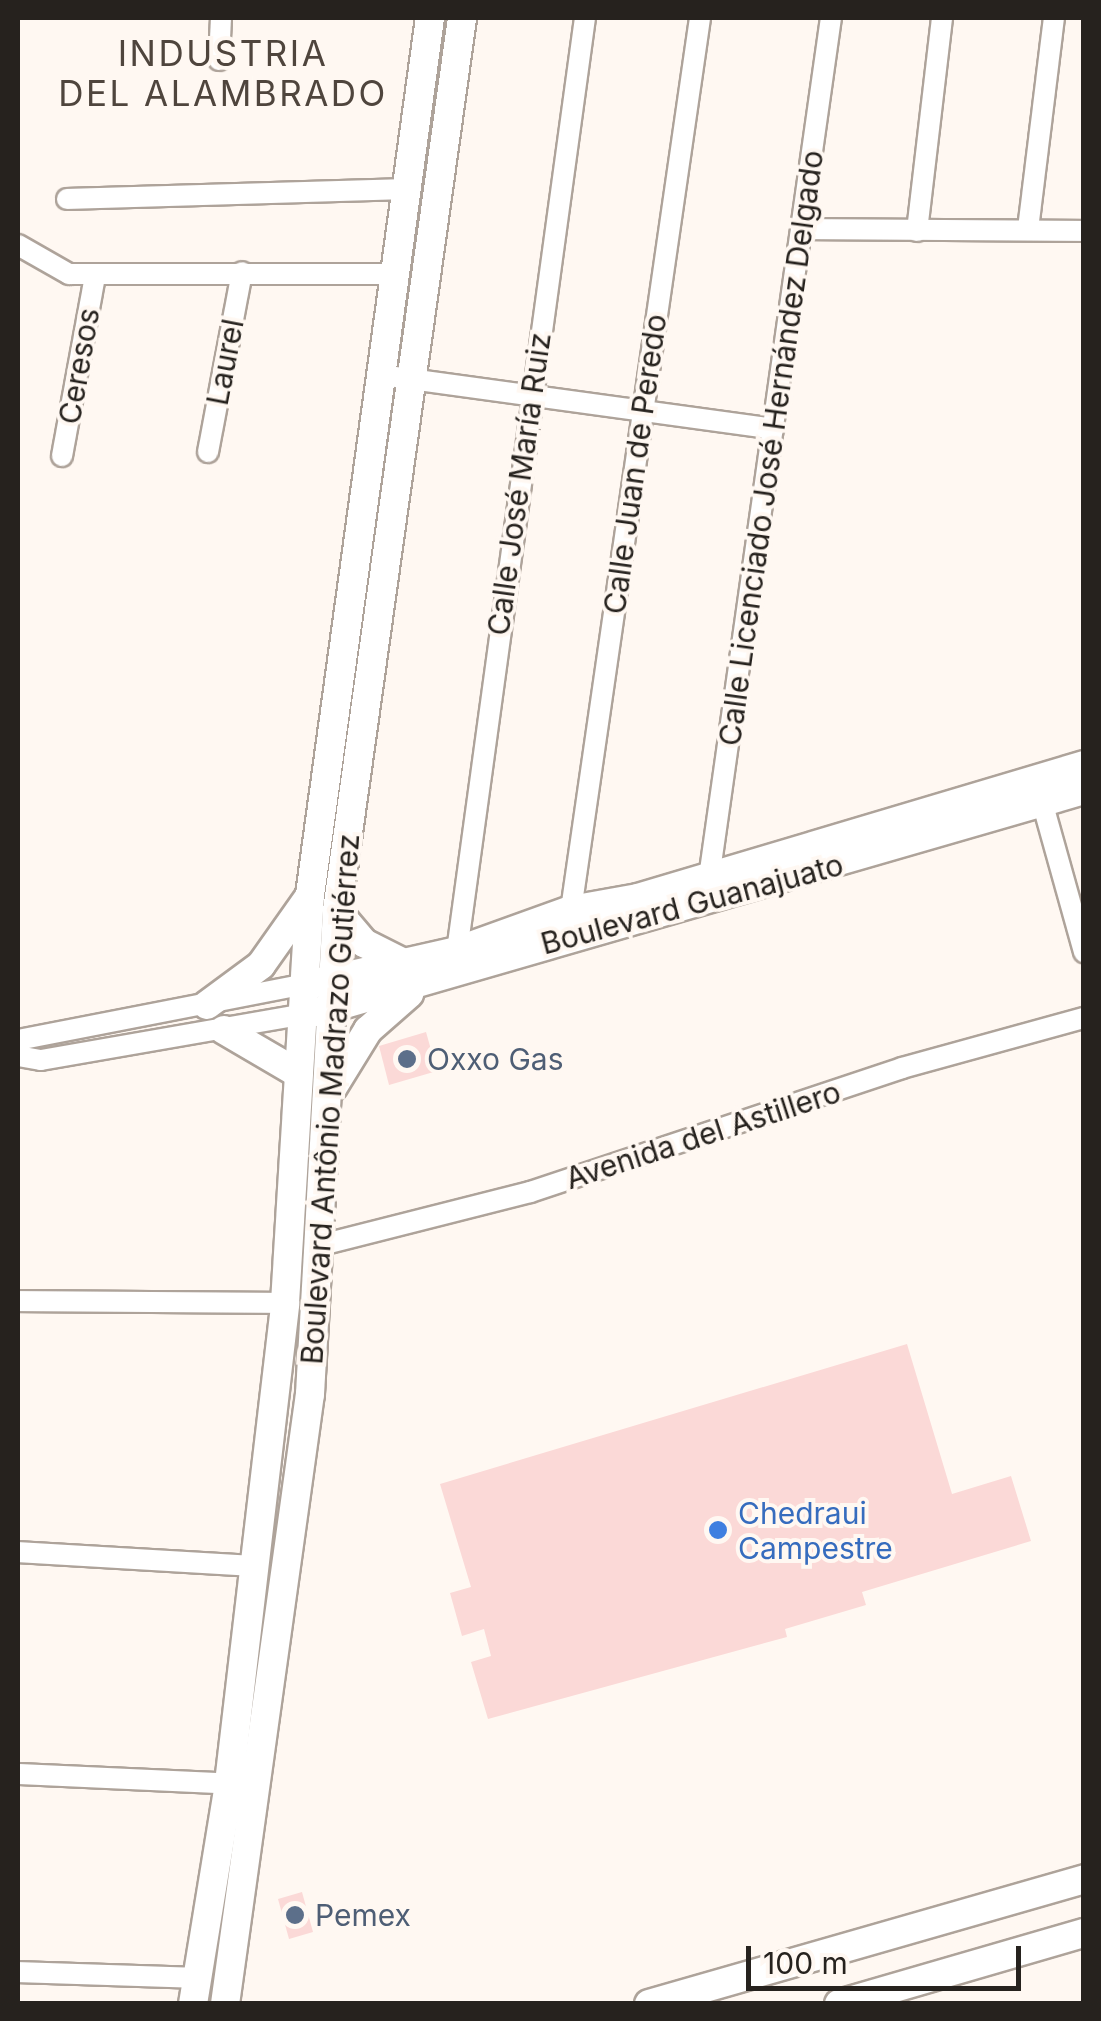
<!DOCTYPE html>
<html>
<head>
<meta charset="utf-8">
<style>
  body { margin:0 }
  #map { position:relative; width:1101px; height:2021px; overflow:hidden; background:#fff8f2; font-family:Inter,sans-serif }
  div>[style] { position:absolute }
  .building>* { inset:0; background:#fbd9d7 }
  .roads { filter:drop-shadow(2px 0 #aea39a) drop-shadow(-2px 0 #aea39a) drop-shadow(0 2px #aea39a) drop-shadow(0 -2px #aea39a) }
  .street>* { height:20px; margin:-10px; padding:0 10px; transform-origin:10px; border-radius:10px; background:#fff }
  .secondary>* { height:28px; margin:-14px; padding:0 14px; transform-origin:14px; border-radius:14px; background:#fff }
  .dots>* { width:28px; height:28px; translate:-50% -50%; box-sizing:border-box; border:5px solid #fff8f2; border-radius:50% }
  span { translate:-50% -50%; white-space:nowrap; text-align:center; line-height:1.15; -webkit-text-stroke:8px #fff8f2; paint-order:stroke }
  .street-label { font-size:30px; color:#26221e }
  .service-label { font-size:30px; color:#4e5e75 }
  .left { translate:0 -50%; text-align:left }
  .shop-label { font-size:30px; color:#366cbe }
  .quarter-label { font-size:35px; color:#4f453d; letter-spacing:2.5px }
  .frame { position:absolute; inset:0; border:20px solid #26221e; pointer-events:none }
  .scale { position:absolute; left:746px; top:1946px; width:275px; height:45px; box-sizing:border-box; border:5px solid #26221e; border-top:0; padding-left:12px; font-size:30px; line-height:35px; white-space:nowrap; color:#26221e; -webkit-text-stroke:8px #fff8f2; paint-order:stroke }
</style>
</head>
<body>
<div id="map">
  <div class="building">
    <div style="clip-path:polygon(426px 1032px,437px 1071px,389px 1085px,379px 1046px)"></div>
    <div style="clip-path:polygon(907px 1344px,952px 1494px,1011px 1476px,1031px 1541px,862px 1592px,866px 1605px,785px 1629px,787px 1637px,488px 1719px,471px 1662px,491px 1656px,484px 1629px,462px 1636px,450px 1593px,471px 1587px,440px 1484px)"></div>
    <div style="clip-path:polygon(302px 1892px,313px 1932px,289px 1939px,278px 1899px)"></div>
  </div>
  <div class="roads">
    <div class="street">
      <div style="left:219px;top:60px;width:42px;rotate:-87.3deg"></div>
      <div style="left:67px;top:199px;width:339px;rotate:-1.7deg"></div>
      <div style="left:804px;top:229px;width:280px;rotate:0.4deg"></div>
      <div style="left:1028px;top:229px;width:213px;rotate:-83deg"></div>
      <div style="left:917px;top:231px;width:214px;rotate:-83.3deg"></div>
      <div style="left:18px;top:245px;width:59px;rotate:29.6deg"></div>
      <div style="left:69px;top:274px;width:325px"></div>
      <div style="left:381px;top:375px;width:396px;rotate:7.8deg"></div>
      <div style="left:208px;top:452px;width:183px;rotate:-79.3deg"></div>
      <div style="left:62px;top:456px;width:183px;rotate:-79.6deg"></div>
      <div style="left:1043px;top:805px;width:153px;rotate:74.4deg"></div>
      <div style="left:709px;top:878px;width:869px;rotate:-81.93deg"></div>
      <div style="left:571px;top:910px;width:901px;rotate:-81.77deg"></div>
      <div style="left:457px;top:951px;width:942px;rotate:-82.19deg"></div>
      <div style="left:18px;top:1040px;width:288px;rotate:-11deg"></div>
      <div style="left:18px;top:1056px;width:23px;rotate:10deg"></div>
      <div style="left:41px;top:1060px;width:263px;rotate:-9.9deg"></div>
      <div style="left:321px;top:1245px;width:216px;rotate:-14.2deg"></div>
      <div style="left:530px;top:1192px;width:392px;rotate:-18.4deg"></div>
      <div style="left:902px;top:1068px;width:189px;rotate:-15.4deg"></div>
      <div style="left:18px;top:1301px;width:267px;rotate:0.4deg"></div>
      <div style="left:18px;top:1552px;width:239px;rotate:3.4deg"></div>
      <div style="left:18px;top:1774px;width:222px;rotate:2.6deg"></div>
      <div style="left:18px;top:1972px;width:180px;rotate:1.9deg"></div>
    </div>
    <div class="secondary">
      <div style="left:337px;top:911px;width:42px;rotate:49.8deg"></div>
      <div style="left:364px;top:943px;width:45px;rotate:26.6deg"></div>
      <div style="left:316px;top:983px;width:145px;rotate:-12.8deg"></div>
      <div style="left:457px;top:951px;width:121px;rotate:-19.8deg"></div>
      <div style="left:571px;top:910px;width:68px;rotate:-10.2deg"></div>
      <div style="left:638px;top:898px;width:465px;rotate:-16.6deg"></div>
      <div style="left:207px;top:1005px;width:67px;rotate:-36.5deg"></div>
      <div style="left:261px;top:965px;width:80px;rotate:-54.7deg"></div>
      <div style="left:317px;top:1012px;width:798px;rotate:-16.14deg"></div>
      <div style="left:224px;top:1030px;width:83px;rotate:30.3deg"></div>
      <div style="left:333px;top:1087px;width:67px;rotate:-58.4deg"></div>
      <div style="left:368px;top:1030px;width:55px;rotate:-41.3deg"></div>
      <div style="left:193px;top:2004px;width:224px;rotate:-80.7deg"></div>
      <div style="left:229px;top:1783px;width:483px;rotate:-83.3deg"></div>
      <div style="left:285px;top:1303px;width:409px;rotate:-86.5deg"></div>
      <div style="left:310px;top:895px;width:885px;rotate:-82.21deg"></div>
      <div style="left:225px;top:2004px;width:616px;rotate:-82.07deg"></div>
      <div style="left:310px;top:1394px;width:484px;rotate:-86.8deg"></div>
      <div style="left:337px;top:911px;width:902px;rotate:-82.03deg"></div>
      <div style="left:649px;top:2004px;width:453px;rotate:-16deg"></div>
      <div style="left:839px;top:2004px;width:255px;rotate:-16.2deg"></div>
    </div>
  </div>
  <div class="dots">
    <div style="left:407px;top:1059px;background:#5c6f8a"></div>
    <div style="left:718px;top:1530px;background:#3f7fe0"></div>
    <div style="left:295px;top:1915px;background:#5c6f8a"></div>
  </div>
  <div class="street-label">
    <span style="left:225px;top:362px;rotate:-79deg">Laurel</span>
    <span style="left:79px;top:366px;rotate:-80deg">Ceresos</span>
    <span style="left:771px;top:448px;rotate:-82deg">Calle Licenciado José Hernández Delgado</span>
    <span style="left:635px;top:464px;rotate:-82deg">Calle Juan de Peredo</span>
    <span style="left:519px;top:484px;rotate:-82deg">Calle José María Ruiz</span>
    <span style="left:692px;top:904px;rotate:-15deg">Boulevard Guanajuato</span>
    <span style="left:330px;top:1099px;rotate:-86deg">Boulevard Antônio Madrazo Gutiérrez</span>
    <span style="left:703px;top:1135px;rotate:-18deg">Avenida del Astillero</span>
  </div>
  <div class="service-label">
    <span class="left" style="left:427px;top:1059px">Oxxo Gas</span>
    <span class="left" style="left:315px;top:1915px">Pemex</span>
  </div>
  <div class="shop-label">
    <span class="left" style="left:738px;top:1530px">Chedraui<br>Campestre</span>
  </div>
  <div class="quarter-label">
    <span style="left:223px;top:73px">INDUSTRIA<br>DEL ALAMBRADO</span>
  </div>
  <div class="frame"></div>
  <div class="scale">100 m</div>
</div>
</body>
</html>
